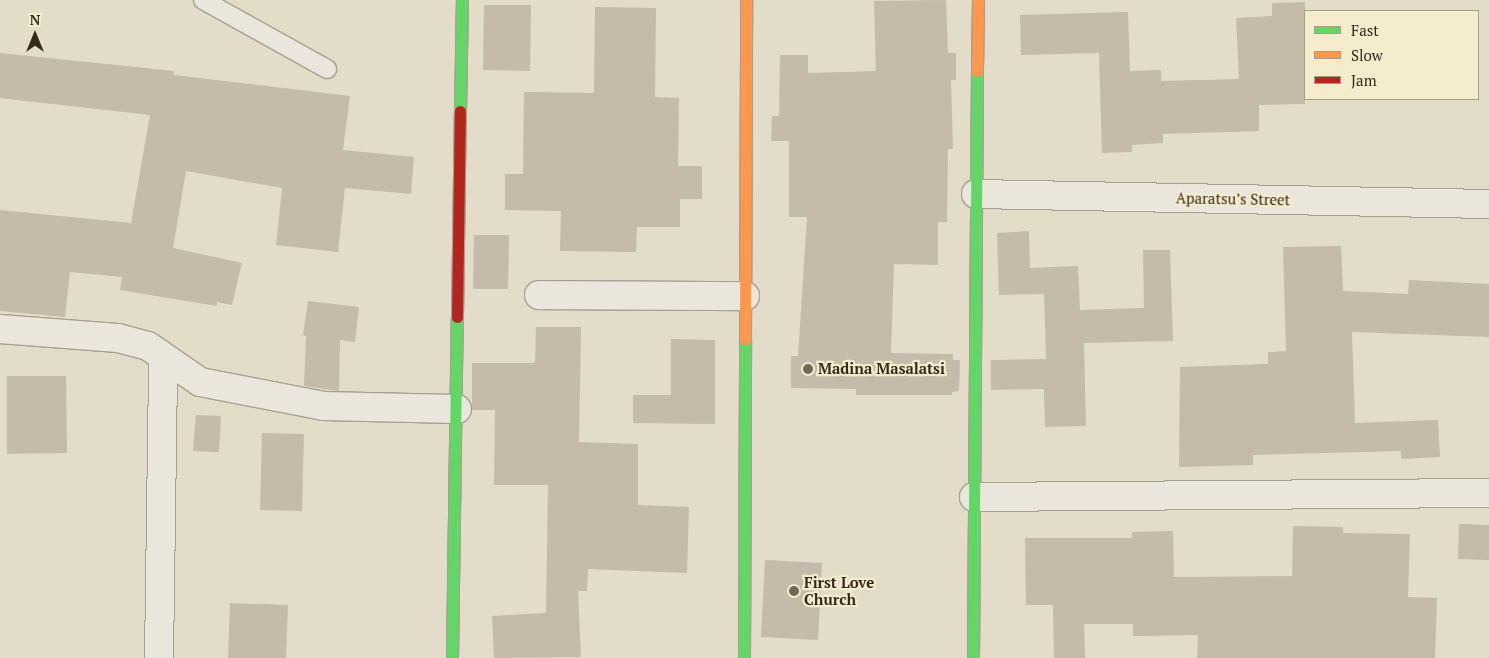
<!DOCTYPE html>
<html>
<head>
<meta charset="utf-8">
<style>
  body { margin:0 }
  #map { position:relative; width:1489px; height:658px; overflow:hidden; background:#e2dcc8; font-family:"PT Serif",serif }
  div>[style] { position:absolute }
  .building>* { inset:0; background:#c6baaa }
  .roads { filter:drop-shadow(1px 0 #a7a092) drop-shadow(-1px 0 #a7a092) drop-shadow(0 1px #a7a092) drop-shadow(0 -1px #a7a092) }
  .lane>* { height:18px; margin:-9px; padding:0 9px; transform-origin:9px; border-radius:9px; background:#eae6db }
  .street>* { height:28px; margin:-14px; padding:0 14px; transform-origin:14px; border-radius:14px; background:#eae6db }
  .fast>* { height:11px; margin:-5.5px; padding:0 5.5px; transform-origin:5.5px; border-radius:5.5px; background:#63d668 }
  .slow>* { height:11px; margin:-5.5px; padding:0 5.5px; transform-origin:5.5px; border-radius:5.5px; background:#ff974d }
  .jam>* { height:11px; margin:-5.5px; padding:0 5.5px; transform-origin:5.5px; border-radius:5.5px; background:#b3261e }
  .dots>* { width:14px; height:14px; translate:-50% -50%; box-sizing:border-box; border:2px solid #f5ebcd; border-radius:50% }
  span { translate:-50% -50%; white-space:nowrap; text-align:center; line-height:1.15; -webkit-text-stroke:4.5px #f5ebcd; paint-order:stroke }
  .street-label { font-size:15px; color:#35291c }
  .poi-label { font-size:15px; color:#35291c; font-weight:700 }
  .left { translate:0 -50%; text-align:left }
  .legend { position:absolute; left:1304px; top:10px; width:175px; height:90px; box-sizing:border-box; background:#f5ebcd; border:1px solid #a89d86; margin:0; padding:6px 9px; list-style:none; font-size:15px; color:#35291c }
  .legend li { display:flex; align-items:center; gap:10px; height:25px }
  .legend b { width:25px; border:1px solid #a89d86 }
  .north { position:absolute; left:10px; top:10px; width:50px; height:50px; -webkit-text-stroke:4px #f5ebcd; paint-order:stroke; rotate:0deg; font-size:14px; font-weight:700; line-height:20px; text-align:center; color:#35291c }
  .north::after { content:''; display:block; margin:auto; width:18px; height:22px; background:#35291c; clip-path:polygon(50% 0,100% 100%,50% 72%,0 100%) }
</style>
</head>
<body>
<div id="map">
  <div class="building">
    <div style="clip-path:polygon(946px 0,948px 53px,956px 53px,956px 80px,951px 80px,953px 149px,948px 149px,947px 222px,938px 222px,938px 265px,894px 264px,891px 353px,953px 354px,953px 360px,960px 360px,959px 391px,952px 392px,952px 395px,856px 395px,856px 389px,791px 388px,791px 356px,798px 356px,807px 217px,789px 217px,789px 141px,771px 141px,772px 116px,779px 116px,780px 55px,808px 55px,808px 73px,876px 71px,874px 1px)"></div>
    <div style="clip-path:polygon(1305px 2px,1305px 104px,1259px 105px,1259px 131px,1163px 134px,1163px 143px,1132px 145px,1132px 152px,1102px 153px,1099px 53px,1021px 55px,1020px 15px,1128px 12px,1130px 71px,1161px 70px,1161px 81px,1239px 79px,1236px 18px,1272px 16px,1272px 3px)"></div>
    <div style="clip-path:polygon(484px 5px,531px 5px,530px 71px,483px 70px)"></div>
    <div style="clip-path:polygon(595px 7px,656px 8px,655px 97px,679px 98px,678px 166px,702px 166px,702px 199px,680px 199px,680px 227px,637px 227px,636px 252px,560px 251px,561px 211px,505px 210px,505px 174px,523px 174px,524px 92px,594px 93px)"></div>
    <div style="clip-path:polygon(0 53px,174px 71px,174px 75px,350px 96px,343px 150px,414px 157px,411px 194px,345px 188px,338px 252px,276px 245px,282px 188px,186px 171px,173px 248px,242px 263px,232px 305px,217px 302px,217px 306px,120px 290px,122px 277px,70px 272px,65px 317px,0 311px,0 210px,131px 223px,150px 115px,0 98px)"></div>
    <div style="clip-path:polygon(1029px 231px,1030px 268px,1078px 266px,1080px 310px,1144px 308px,1143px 250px,1170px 250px,1173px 341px,1084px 343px,1086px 426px,1045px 427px,1044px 389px,991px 390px,991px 360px,1046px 359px,1044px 294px,999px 295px,997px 233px)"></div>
    <div style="clip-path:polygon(474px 235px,509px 235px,508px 289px,473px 289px)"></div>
    <div style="clip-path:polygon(1341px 246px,1343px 291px,1408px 294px,1409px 280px,1489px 284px,1489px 337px,1352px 332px,1355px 423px,1438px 420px,1440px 457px,1401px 459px,1401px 451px,1253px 455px,1253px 465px,1179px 467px,1180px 367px,1268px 364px,1268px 352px,1286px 351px,1283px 247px)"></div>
    <div style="clip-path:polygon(308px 301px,359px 307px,355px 342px,340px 340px,339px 391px,304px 386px,306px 336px,303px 335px)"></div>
    <div style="clip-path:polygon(536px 327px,581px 327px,579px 442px,638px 444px,638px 505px,689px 507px,687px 573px,588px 569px,587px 591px,578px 591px,581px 657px,494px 658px,492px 616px,546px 613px,548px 485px,494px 485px,495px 410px,472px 410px,472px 363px,535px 363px)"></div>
    <div style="clip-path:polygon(671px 339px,715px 340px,715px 424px,633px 423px,633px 395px,671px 395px)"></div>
    <div style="clip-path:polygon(7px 376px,66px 376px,67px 453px,7px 454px)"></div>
    <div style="clip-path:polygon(196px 415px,221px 416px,219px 452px,193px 451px)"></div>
    <div style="clip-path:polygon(262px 433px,304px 434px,302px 511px,260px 510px)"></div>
    <div style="clip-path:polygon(1459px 524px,1489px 525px,1489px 560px,1458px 559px)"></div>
    <div style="clip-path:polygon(1293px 526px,1343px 527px,1343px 533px,1410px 534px,1408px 597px,1437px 598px,1435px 658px,1197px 658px,1198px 635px,1133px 636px,1133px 624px,1084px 624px,1085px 658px,1054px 658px,1053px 605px,1026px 605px,1025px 538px,1132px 538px,1132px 532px,1173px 531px,1174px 577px,1292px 576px)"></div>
    <div style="clip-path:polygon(765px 560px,822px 563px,818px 640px,761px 637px)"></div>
    <div style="clip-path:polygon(230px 603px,288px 605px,286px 658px,228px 658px)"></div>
  </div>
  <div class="roads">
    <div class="lane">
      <div style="left:203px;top:0;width:142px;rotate:29.1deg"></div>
    </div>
    <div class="street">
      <div style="left:976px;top:194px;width:513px;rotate:1.12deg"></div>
      <div style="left:539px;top:295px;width:206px;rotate:0.3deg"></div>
      <div style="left:0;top:329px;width:118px;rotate:4.4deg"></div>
      <div style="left:118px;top:338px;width:31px;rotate:15deg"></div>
      <div style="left:148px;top:346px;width:63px;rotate:34.7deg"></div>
      <div style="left:200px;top:382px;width:125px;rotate:11deg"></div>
      <div style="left:323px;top:406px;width:134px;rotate:1.3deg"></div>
      <div style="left:974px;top:497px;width:515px;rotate:-0.45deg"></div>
      <div style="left:159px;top:658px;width:300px;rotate:-89.2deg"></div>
    </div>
    <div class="fast">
      <div style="left:460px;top:111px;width:111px;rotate:-89deg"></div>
      <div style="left:452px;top:658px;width:341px;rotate:-89.2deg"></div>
      <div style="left:744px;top:658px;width:319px;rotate:-89.8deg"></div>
      <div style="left:973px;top:658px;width:587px;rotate:-89.61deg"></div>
    </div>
    <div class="slow">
      <div style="left:977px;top:71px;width:71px;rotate:-89.2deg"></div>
      <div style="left:745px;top:339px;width:339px;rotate:-89.8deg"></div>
    </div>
    <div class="jam">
      <div style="left:457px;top:317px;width:206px;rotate:-89.2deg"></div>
    </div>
  </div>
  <div class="dots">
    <div style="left:808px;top:369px;background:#726858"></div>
    <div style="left:794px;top:591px;background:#726858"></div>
  </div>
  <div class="street-label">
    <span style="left:1233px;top:199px;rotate:1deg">Aparatsu’s Street</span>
  </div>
  <div class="poi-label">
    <span class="left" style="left:818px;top:369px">Madina Masalatsi</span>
    <span class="left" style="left:804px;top:591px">First Love<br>Church</span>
  </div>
  <ul class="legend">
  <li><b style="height:6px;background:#63d668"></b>Fast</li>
  <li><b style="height:6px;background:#ff974d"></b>Slow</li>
  <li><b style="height:6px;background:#b3261e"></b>Jam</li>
  </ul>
  <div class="north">N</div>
</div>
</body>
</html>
